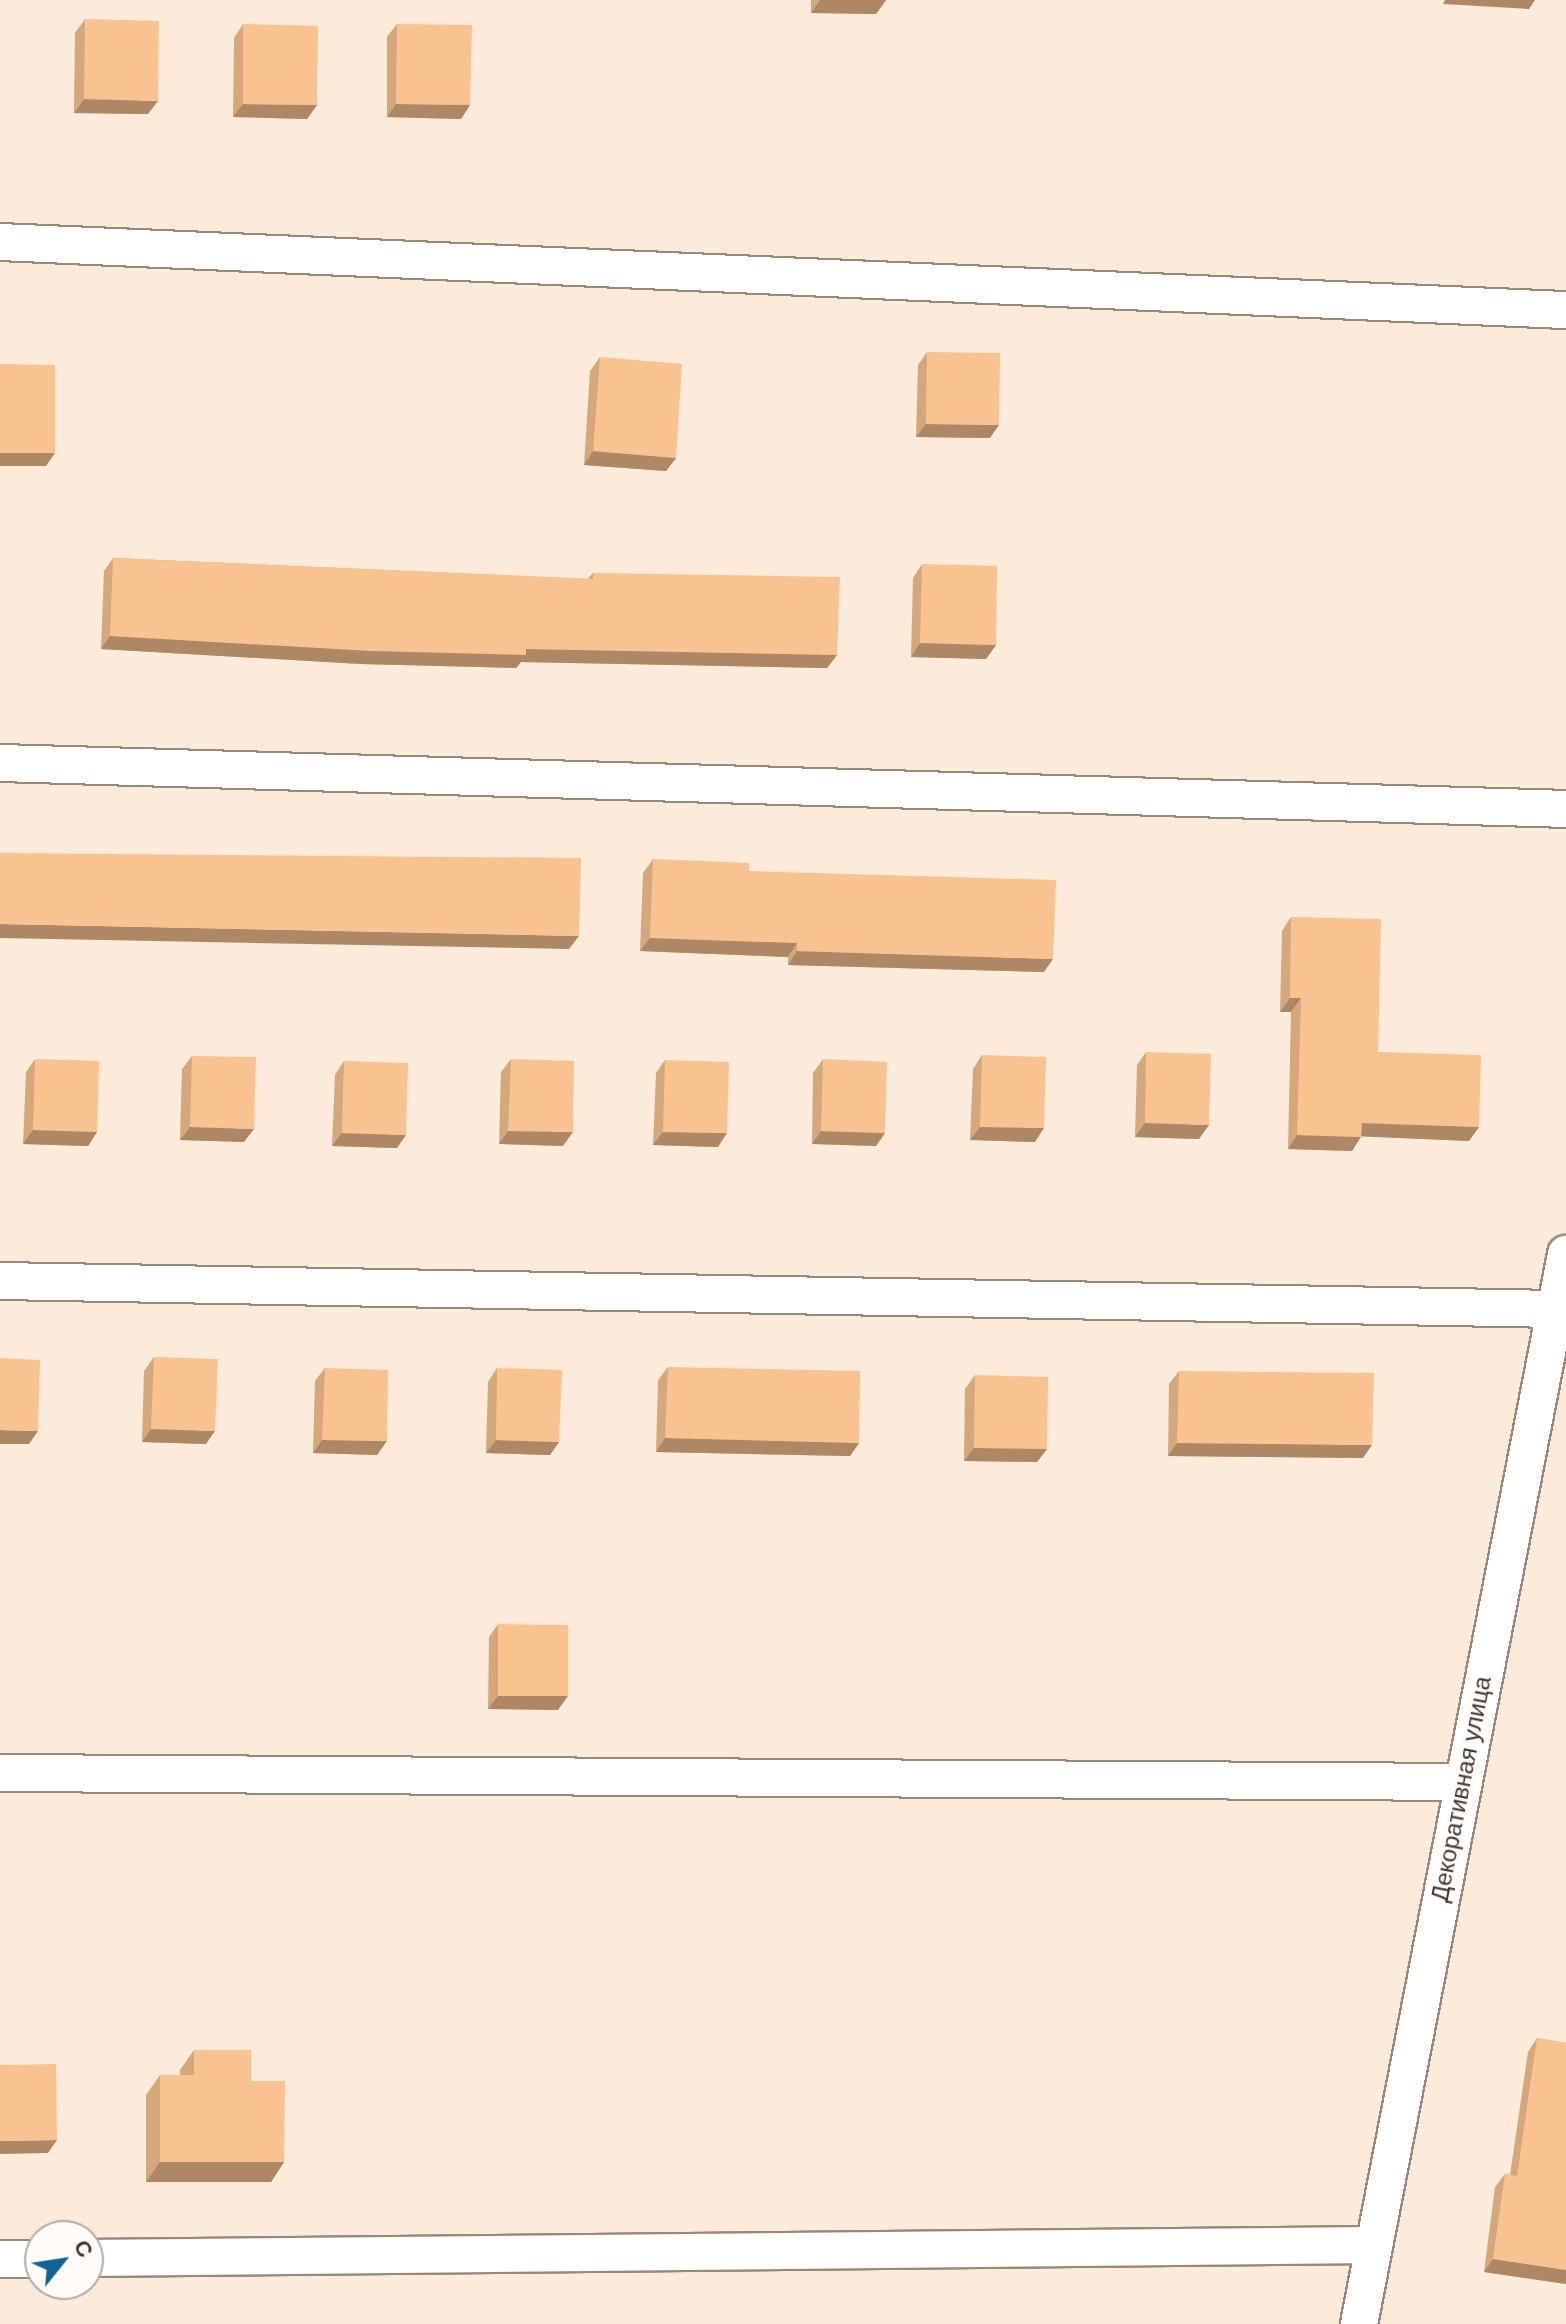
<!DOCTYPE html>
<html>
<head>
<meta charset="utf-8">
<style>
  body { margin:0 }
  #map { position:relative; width:1566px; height:2324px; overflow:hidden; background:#fceada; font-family:"DM Sans",sans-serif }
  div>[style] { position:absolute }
  .roads { filter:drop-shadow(2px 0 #99897a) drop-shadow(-2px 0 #99897a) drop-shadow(0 2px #99897a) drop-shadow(0 -2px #99897a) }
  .minor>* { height:36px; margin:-18px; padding:0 18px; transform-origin:18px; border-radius:18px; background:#fff }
  .wall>* { inset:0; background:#d5a87c }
  .shaded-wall>* { inset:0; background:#ae8865 }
  .building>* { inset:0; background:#f8c390 }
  span { translate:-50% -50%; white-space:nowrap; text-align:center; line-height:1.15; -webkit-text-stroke:6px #fefaf7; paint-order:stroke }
  .street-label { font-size:24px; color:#3e3731 }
  .north { position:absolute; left:24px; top:2220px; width:80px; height:80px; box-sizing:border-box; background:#fefaf7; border:2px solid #b1aca8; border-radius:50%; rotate:60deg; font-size:22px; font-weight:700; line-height:32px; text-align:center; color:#3e3731 }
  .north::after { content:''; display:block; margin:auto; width:28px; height:36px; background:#106395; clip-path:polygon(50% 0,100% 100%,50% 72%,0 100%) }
</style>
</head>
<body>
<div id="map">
  <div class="roads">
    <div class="minor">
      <div style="left:0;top:242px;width:1567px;rotate:2.49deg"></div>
      <div style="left:0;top:763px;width:1567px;rotate:1.68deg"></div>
      <div style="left:0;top:1281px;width:1553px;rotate:1.03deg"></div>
      <div style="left:0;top:1773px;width:1462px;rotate:0.35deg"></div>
      <div style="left:88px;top:2258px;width:1286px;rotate:-0.58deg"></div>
      <div style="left:0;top:2259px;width:40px"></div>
      <div style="left:1359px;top:2324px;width:1090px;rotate:-79.05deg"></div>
    </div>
  </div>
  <div class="wall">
    <div style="clip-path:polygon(811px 0,886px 0,876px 14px,811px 13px)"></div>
    <div style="clip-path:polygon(85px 19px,148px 114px,74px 113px,75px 33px)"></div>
    <div style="clip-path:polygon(243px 24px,317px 105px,307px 119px,233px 117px,234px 38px)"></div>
    <div style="clip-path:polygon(397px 24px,470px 105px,461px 119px,387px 117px,387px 37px)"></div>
    <div style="clip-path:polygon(927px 352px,990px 438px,916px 437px,918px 365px)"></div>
    <div style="clip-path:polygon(600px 357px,676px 458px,666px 471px,584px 465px,590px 371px)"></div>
    <div style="clip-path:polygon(113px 558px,588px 579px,593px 573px,837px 655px,827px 668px,521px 662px,516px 668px,361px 664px,101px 649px,104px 571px)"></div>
    <div style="clip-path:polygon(922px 564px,996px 645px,986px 659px,911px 657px,913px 578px)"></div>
    <div style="clip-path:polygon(653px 859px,749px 871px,1044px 972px,788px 965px,788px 957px,640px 951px,643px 873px)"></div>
    <div style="clip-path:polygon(1291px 917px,1378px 1052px,1479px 1127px,1469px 1141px,1361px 1136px,1352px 1151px,1288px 1149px,1291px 1012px,1280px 1012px,1282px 931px)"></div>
    <div style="clip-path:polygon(1146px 1052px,1199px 1139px,1135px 1137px,1137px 1065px)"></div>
    <div style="clip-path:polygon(982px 1055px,1035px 1142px,970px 1140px,973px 1069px)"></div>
    <div style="clip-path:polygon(192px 1056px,244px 1142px,180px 1140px,182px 1069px)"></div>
    <div style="clip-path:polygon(35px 1059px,97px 1132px,88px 1146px,23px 1144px,26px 1072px)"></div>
    <div style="clip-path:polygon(511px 1059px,563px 1146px,499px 1144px,501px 1072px)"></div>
    <div style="clip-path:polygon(823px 1059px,885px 1133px,876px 1146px,812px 1144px,813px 1073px)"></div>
    <div style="clip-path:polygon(665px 1060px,718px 1147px,653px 1145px,656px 1073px)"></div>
    <div style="clip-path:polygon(344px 1061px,397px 1148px,332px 1146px,335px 1075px)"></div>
    <div style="clip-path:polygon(154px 1357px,206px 1444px,142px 1442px,144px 1371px)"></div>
    <div style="clip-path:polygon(668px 1367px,859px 1443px,850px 1456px,656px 1452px,658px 1380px)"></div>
    <div style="clip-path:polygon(325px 1368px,377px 1455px,313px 1453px,315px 1381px)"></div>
    <div style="clip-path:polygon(497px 1368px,559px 1442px,550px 1455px,486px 1453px,488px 1382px)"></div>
    <div style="clip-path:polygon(1179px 1371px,1363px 1458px,1168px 1456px,1169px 1384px)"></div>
    <div style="clip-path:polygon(975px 1375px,1047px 1449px,1037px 1462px,964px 1461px,965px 1389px)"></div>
    <div style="clip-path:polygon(498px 1624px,558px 1710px,488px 1709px,489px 1637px)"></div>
    <div style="clip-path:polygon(1537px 2038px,1566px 2043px,1566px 2284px,1484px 2272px,1495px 2187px,1505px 2174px,1510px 2175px,1528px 2052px)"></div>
    <div style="clip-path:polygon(194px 2050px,251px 2081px,284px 2162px,271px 2182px,146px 2182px,146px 2095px,160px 2075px,180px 2075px,180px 2070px)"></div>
  </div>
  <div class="shaded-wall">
    <div style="clip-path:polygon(820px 0,886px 0,876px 14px,811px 13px)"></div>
    <div style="clip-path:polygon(1445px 0,1535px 0,1529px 9px,1443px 4px)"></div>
    <div style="clip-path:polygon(84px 99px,158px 101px,148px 114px,74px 113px)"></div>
    <div style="clip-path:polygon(243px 104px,317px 105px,307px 119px,233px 117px)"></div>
    <div style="clip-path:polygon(396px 104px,470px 105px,461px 119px,387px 117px)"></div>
    <div style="clip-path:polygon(926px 424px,999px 425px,990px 438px,916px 437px)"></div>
    <div style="clip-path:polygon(593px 451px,676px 458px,666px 471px,584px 465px)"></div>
    <div style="clip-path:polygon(0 453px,55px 453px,46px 466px,0 466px)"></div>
    <div style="clip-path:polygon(110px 636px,526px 649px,837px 655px,827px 668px,521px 662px,516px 668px,361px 664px,101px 649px)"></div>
    <div style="clip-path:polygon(920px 643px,996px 645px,986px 659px,911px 657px)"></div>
    <div style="clip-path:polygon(0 924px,579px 936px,569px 949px,0 938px)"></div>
    <div style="clip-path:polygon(650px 938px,797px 943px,788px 957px,640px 951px)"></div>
    <div style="clip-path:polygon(797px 951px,1053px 959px,1044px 972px,788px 965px)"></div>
    <div style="clip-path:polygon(1290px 998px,1301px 998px,1291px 1012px,1280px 1012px)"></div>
    <div style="clip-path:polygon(1145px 1123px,1209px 1125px,1199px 1139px,1135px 1137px)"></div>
    <div style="clip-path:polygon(1362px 1123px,1479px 1127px,1469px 1141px,1352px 1136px)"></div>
    <div style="clip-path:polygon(190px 1127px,254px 1129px,244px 1142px,180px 1140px)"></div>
    <div style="clip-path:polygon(980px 1127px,1044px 1128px,1035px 1142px,970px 1140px)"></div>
    <div style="clip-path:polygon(33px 1130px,97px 1132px,88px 1146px,23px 1144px)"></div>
    <div style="clip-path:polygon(508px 1131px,573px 1132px,563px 1146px,499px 1144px)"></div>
    <div style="clip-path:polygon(821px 1131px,885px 1133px,876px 1146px,812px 1144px)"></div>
    <div style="clip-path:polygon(663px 1132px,727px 1133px,718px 1147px,653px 1145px)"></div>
    <div style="clip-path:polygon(342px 1133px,406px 1135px,397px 1148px,332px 1146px)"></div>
    <div style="clip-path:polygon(1297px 1135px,1361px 1137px,1352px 1151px,1288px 1149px)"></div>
    <div style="clip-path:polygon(151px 1429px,215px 1431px,206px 1444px,142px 1442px)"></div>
    <div style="clip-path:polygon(0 1430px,38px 1431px,29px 1444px,0 1444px)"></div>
    <div style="clip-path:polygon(665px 1438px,859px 1443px,850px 1456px,656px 1452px)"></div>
    <div style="clip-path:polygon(322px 1440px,387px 1441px,377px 1455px,313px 1453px)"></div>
    <div style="clip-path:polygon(496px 1440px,559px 1442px,550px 1455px,486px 1453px)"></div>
    <div style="clip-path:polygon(1177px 1443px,1372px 1445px,1363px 1458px,1168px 1456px)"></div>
    <div style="clip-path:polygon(974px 1448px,1047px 1449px,1037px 1462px,964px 1461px)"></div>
    <div style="clip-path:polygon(498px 1696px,568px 1696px,558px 1710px,488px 1709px)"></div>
    <div style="clip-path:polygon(57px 2140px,48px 2153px,0 2154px,0 2141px)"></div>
    <div style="clip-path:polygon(160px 2162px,284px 2162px,271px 2182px,146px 2182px)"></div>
    <div style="clip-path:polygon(1493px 2259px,1566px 2270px,1566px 2284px,1484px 2272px)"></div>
  </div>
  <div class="building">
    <div style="clip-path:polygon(85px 19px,159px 21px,158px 101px,84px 99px)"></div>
    <div style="clip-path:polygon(243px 24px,318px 26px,317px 105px,243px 104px)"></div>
    <div style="clip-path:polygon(397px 24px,472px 25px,470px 105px,396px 104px)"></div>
    <div style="clip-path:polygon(927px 352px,1000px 353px,999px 425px,926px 424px)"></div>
    <div style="clip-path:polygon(600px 357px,682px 364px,676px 458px,593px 451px)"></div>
    <div style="clip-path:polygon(0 364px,55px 365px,55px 453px,0 453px)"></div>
    <div style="clip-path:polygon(113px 558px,593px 579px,593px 573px,840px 577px,837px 655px,526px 649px,526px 655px,371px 651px,110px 636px)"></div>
    <div style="clip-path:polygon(922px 564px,997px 566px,996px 645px,920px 643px)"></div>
    <div style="clip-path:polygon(0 853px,581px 858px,579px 936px,0 924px)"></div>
    <div style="clip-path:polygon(653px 859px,749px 863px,749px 871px,1056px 880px,1053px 959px,797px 951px,797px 943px,650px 938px)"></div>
    <div style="clip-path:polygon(1291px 917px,1381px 919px,1378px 1052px,1481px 1055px,1479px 1127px,1362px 1123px,1361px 1137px,1297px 1135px,1301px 998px,1290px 998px)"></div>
    <div style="clip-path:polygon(1146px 1052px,1211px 1054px,1209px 1125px,1145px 1123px)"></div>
    <div style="clip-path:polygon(982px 1055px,1046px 1057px,1044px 1128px,980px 1127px)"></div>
    <div style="clip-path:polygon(192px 1056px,256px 1057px,254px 1129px,190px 1127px)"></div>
    <div style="clip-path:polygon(35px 1059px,99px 1061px,97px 1132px,33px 1130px)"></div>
    <div style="clip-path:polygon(511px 1059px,574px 1061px,573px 1132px,508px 1131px)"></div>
    <div style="clip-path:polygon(823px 1059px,887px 1062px,885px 1133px,821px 1131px)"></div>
    <div style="clip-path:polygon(665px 1060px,729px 1062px,727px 1133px,663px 1132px)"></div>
    <div style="clip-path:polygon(344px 1061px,408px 1063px,406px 1135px,342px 1133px)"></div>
    <div style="clip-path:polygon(154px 1357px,218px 1359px,215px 1431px,151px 1429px)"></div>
    <div style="clip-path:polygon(0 1358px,40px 1360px,38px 1431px,0 1430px)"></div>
    <div style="clip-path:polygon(668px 1367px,860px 1371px,859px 1443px,665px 1438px)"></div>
    <div style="clip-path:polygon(325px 1368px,388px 1370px,387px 1441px,322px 1440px)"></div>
    <div style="clip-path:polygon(497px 1368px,562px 1370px,559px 1442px,496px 1440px)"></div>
    <div style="clip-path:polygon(1179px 1371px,1374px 1373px,1372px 1445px,1177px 1443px)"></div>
    <div style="clip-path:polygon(975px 1375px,1048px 1377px,1047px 1449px,974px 1448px)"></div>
    <div style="clip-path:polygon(498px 1624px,568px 1625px,568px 1696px,498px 1696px)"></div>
    <div style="clip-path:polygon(1537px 2038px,1566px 2043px,1566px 2270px,1493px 2259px,1505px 2174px,1517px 2176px)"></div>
    <div style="clip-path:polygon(194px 2050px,251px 2050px,251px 2081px,285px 2081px,284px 2162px,160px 2162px,160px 2075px,194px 2075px)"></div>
    <div style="clip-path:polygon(56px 2064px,57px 2140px,0 2141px,0 2065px)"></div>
  </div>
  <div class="street-label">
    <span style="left:1461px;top:1789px;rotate:-79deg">Декоративная улица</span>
  </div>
  <div class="north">С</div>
</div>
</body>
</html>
